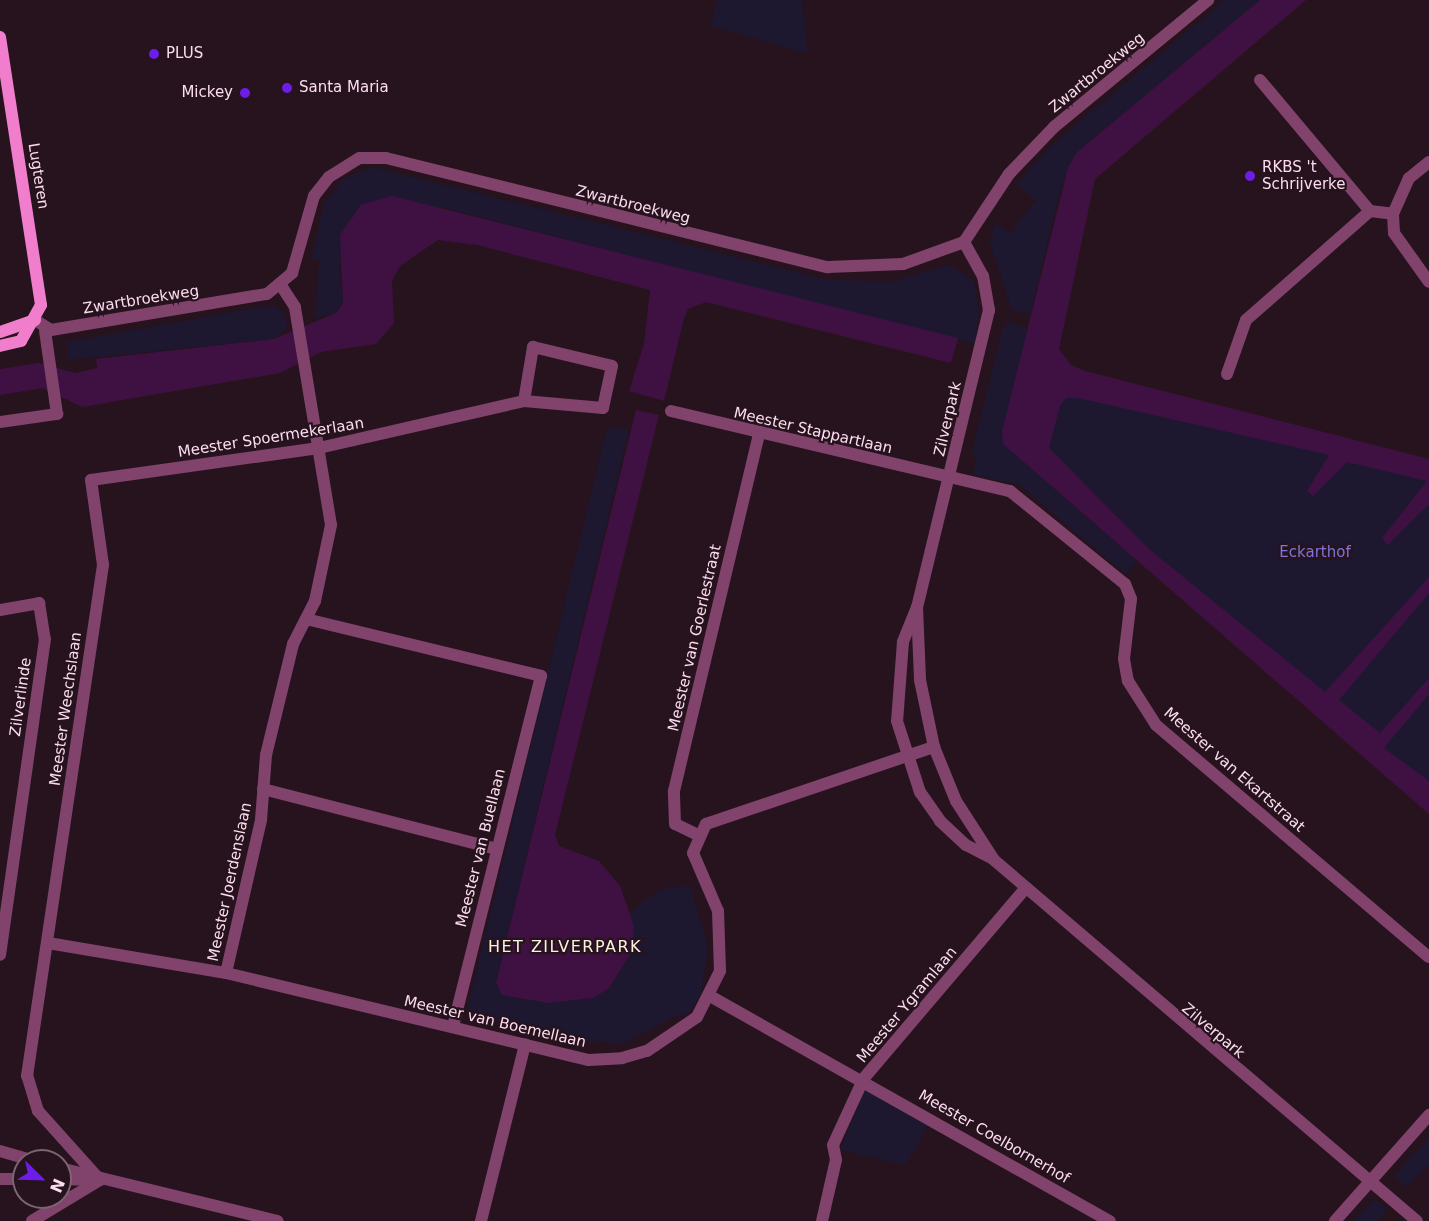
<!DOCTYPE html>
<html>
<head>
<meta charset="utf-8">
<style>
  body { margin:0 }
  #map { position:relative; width:1429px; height:1221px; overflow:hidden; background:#27131e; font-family:"DejaVu Sans",sans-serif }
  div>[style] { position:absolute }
  .green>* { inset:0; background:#1d1730 }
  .water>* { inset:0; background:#3f1142 }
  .street>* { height:12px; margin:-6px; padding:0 6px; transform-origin:6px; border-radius:6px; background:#81436c }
  .secondary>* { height:12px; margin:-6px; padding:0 6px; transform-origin:6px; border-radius:6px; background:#f17ecc }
  .dots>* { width:16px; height:16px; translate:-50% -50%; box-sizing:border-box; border:3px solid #27131e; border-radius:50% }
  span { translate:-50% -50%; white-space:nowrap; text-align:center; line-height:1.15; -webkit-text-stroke:4.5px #27131e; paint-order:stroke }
  .poi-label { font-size:15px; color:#fbddef }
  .left { translate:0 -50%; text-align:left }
  .right { translate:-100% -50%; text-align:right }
  .street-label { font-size:15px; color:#fbddef }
  .park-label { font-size:15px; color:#7b76d7 }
  .neighbourhood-label { font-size:16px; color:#fbf2de; letter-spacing:1.5px }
  .north { position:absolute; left:12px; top:1149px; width:60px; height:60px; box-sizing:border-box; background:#27131e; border:2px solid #7c6472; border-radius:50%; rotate:113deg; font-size:16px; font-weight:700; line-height:24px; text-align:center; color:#fbddef }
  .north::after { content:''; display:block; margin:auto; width:21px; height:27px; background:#6d1de7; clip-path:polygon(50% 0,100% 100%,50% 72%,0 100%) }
</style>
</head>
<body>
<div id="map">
  <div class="green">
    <div style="clip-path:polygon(717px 0,802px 0,808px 54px,711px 26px)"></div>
    <div style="clip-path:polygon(1225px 0,1260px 0,1076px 153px,1062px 184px,1030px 315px,1012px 310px,990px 243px,995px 223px,1010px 234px,1036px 200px,1016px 184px,1053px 144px)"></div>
    <div style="clip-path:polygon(371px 167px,829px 280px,894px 281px,950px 265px,974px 281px,979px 314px,975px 344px,441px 207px,339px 264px,343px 303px,336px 313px,315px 318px,319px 260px,311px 259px,324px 204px,343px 179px)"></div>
    <div style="clip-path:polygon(273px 305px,283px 311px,288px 327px,274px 339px,69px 360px,66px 342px)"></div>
    <div style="clip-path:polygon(1009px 322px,1027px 328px,1003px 444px,1137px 561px,1126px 574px,1018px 484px,973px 475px,977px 456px,972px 454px,1002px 329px)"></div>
    <div style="clip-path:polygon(1034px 364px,1429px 464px,1429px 805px,1014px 439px)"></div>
    <div style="clip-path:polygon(607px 427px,629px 429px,496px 984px,503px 995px,548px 1003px,594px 998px,609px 988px,632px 951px,630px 912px,660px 889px,690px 885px,708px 947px,701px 995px,686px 1016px,680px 1014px,623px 1044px,563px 1039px,467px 1011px)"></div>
    <div style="clip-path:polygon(865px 1089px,928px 1126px,906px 1165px,840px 1150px)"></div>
    <div style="clip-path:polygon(1429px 1138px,1429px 1163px,1407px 1188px,1394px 1176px)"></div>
    <div style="clip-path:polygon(1374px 1199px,1388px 1208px,1377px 1221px,1354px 1221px)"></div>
  </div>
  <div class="water">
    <div style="clip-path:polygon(1260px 0,1306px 0,1095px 179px,1059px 349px,1071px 365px,1085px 371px,1429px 459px,1429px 504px,1388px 545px,1382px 538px,1427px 481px,1347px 462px,1313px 496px,1307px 491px,1329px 455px,1078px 398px,1066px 398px,1060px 406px,1049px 448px,1149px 549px,1325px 692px,1429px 577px,1429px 593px,1339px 700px,1380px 733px,1429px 678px,1429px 694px,1384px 748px,1429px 781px,1429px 814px,1003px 444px,1002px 431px,1068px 168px,1076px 153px)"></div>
    <div style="clip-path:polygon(392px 196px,958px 338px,951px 363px,706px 302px,688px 309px,684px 318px,664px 401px,629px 391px,644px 344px,650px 290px,477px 245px,438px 240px,400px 266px,392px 281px,394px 323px,376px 344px,321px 352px,280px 373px,82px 407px,43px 388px,0 395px,0 369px,39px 363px,75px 373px,97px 368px,96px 359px,274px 339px,336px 313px,343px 303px,340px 235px,361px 205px)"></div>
    <div style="clip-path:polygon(636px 410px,659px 415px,555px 835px,559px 846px,599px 861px,620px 886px,634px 926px,632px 951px,609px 988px,594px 998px,548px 1003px,502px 995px,496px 983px)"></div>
  </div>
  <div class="street">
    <div style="left:1260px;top:80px;width:171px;rotate:50deg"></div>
    <div style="left:1429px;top:162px;width:26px;rotate:141deg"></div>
    <div style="left:1409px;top:178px;width:39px;rotate:114deg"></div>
    <div style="left:1393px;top:214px;width:19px;rotate:87deg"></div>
    <div style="left:1394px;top:233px;width:60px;rotate:54.5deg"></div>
    <div style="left:964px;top:242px;width:39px;rotate:61deg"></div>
    <div style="left:983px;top:276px;width:35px;rotate:80deg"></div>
    <div style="left:989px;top:310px;width:306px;rotate:103.6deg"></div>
    <div style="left:917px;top:607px;width:38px;rotate:112deg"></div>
    <div style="left:903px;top:642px;width:79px;rotate:94.3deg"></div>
    <div style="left:897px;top:721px;width:75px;rotate:72.1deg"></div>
    <div style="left:920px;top:792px;width:35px;rotate:55deg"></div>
    <div style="left:940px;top:821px;width:35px;rotate:43deg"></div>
    <div style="left:966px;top:845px;width:30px;rotate:27deg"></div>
    <div style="left:35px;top:320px;width:19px;rotate:32deg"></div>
    <div style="left:51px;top:330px;width:219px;rotate:-9.5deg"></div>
    <div style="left:267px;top:294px;width:33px;rotate:-40deg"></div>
    <div style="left:292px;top:273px;width:80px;rotate:-74.1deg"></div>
    <div style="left:314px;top:196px;width:24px;rotate:-52deg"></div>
    <div style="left:329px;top:177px;width:36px;rotate:-32deg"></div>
    <div style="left:360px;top:158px;width:26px"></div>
    <div style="left:386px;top:158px;width:455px;rotate:13.9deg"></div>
    <div style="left:828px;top:267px;width:75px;rotate:-2.3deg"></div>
    <div style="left:903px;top:264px;width:65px;rotate:-19.8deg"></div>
    <div style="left:964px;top:242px;width:82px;rotate:-56.5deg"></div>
    <div style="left:1009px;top:174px;width:65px;rotate:-46.2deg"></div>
    <div style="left:1054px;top:127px;width:200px;rotate:-39.5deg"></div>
    <div style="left:1227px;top:374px;width:57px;rotate:-70.6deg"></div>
    <div style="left:1246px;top:320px;width:165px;rotate:-41.3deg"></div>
    <div style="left:1370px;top:211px;width:23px;rotate:7deg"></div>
    <div style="left:671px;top:411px;width:348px;rotate:13.3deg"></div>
    <div style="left:1010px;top:491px;width:148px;rotate:39deg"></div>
    <div style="left:1125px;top:584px;width:16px;rotate:68deg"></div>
    <div style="left:1131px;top:599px;width:60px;rotate:96.7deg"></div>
    <div style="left:1124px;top:659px;width:22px;rotate:80deg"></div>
    <div style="left:1128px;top:681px;width:52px;rotate:57.5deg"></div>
    <div style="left:1156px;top:725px;width:358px;rotate:40.4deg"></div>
    <div style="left:0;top:422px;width:58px;rotate:-8deg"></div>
    <div style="left:57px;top:414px;width:84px;rotate:-98.2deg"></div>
    <div style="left:917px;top:607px;width:73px;rotate:87.6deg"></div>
    <div style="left:920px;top:680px;width:68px;rotate:78.2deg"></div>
    <div style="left:934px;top:747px;width:58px;rotate:67.8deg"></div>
    <div style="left:956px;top:801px;width:70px;rotate:57.2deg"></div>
    <div style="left:994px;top:860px;width:556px;rotate:40.48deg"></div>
    <div style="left:0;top:610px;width:40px;rotate:-10deg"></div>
    <div style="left:39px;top:603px;width:36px;rotate:81deg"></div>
    <div style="left:45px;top:639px;width:319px;rotate:98.1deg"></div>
    <div style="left:306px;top:619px;width:242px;rotate:13.6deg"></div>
    <div style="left:541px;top:676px;width:362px;rotate:104.1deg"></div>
    <div style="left:263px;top:789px;width:241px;rotate:14.4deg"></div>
    <div style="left:698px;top:835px;width:25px;rotate:-154deg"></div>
    <div style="left:675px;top:824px;width:33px;rotate:-92deg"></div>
    <div style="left:674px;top:791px;width:367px;rotate:-76.6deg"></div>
    <div style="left:48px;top:943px;width:181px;rotate:9.6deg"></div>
    <div style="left:226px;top:973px;width:373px;rotate:13.5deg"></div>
    <div style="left:589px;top:1060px;width:33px;rotate:-3deg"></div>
    <div style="left:622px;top:1058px;width:26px;rotate:-16deg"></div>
    <div style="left:647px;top:1051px;width:60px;rotate:-34.2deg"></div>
    <div style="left:697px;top:1017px;width:51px;rotate:-63.4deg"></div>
    <div style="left:720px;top:971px;width:60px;rotate:-91.9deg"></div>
    <div style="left:718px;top:911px;width:63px;rotate:-113.3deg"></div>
    <div style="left:693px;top:853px;width:32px;rotate:-66deg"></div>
    <div style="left:706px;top:824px;width:241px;rotate:-18.7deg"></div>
    <div style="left:226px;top:973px;width:157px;rotate:-77.1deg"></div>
    <div style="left:261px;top:820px;width:65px;rotate:-85.6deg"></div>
    <div style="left:266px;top:755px;width:114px;rotate:-76.3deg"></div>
    <div style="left:293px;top:644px;width:48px;rotate:-62.9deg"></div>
    <div style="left:315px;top:601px;width:78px;rotate:-78.1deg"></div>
    <div style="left:331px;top:525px;width:221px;rotate:-99.4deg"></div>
    <div style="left:295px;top:307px;width:27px;rotate:-123deg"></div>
    <div style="left:710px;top:996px;width:459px;rotate:29.4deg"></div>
    <div style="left:0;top:1151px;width:35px;rotate:16deg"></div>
    <div style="left:60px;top:1168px;width:224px;rotate:13.7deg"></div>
    <div style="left:0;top:1179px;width:24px"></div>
    <div style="left:60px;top:1179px;width:24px;rotate:2deg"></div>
    <div style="left:100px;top:1180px;width:93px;rotate:-131.9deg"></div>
    <div style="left:38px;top:1111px;width:37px;rotate:-107deg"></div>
    <div style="left:27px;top:1076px;width:517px;rotate:-81.54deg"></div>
    <div style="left:103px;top:565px;width:86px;rotate:-98deg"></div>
    <div style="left:91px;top:480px;width:230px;rotate:-8deg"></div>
    <div style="left:319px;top:448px;width:210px;rotate:-12.9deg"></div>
    <div style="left:524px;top:401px;width:55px;rotate:-80.5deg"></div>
    <div style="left:533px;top:347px;width:81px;rotate:13.5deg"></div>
    <div style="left:612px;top:366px;width:43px;rotate:102.1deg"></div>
    <div style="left:603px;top:408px;width:79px;rotate:-174.9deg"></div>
    <div style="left:32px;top:1221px;width:79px;rotate:-31.1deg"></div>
    <div style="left:481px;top:1221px;width:182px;rotate:-76deg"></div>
    <div style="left:822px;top:1221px;width:63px;rotate:-77.1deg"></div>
    <div style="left:836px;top:1160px;width:15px;rotate:-101deg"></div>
    <div style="left:833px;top:1145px;width:74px;rotate:-65.2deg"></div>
    <div style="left:864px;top:1078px;width:247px;rotate:-49.6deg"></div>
    <div style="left:1335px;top:1221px;width:142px;rotate:-48.4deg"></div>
  </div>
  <div class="secondary">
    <div style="left:0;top:37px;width:271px;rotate:81.3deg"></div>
    <div style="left:41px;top:305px;width:41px;rotate:119.1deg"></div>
    <div style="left:21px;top:341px;width:22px;rotate:167deg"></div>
    <div style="left:0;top:332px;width:37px;rotate:-19deg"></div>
  </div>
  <div class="dots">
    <div style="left:154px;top:54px;background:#6d1de7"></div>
    <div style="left:287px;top:88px;background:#6d1de7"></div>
    <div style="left:245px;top:93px;background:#6d1de7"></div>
    <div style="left:1250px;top:176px;background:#6d1de7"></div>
  </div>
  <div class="poi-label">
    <span class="left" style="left:166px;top:54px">PLUS</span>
    <span class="left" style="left:299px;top:88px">Santa Maria</span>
    <span class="right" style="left:233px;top:93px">Mickey</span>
    <span class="left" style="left:1262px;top:176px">RKBS 't<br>Schrijverke</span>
  </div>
  <div class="street-label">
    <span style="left:1097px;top:73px;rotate:-39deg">Zwartbroekweg</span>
    <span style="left:38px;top:176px;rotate:81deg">Lugteren</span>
    <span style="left:633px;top:205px;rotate:14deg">Zwartbroekweg</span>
    <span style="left:141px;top:300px;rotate:-9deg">Zwartbroekweg</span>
    <span style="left:948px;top:419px;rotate:-77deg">Zilverpark</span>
    <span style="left:813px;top:431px;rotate:13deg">Meester Stappartlaan</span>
    <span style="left:271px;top:438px;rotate:-9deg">Meester Spoermekerlaan</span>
    <span style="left:695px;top:638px;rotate:-77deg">Meester van Goerlestraat</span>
    <span style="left:21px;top:697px;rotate:-82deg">Zilverlinde</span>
    <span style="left:66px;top:709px;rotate:-82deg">Meester Weechslaan</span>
    <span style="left:1234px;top:770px;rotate:41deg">Meester van Ekartstraat</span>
    <span style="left:481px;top:848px;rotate:-76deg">Meester van Buellaan</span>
    <span style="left:230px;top:882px;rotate:-78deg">Meester Joerdenslaan</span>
    <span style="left:907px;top:1005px;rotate:-50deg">Meester Ygramlaan</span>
    <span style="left:495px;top:1022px;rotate:13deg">Meester van Boemellaan</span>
    <span style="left:1213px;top:1031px;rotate:40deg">Zilverpark</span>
    <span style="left:994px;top:1137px;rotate:30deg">Meester Coelbornerhof</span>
  </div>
  <div class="park-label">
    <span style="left:1315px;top:553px">Eckarthof</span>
  </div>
  <div class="neighbourhood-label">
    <span style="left:565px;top:947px">HET ZILVERPARK</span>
  </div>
  <div class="north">N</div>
</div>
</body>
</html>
